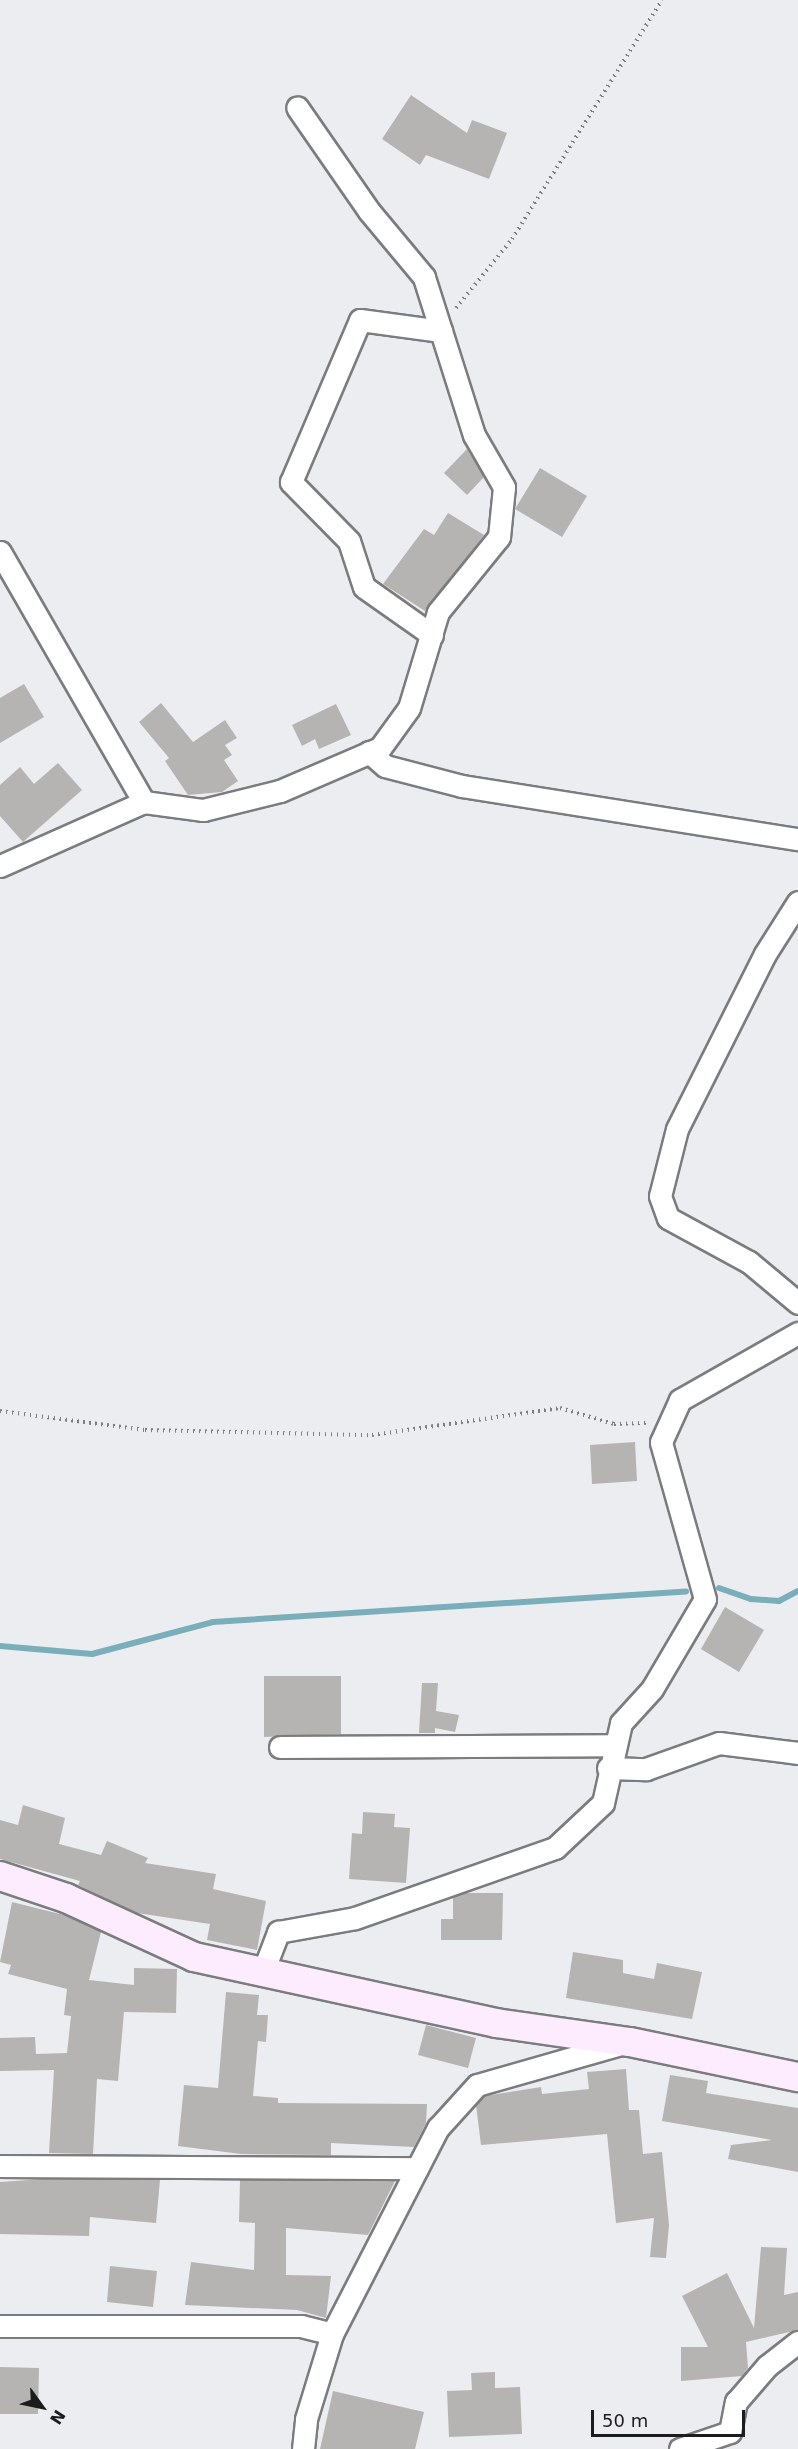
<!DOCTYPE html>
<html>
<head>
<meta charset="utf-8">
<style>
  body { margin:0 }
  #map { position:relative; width:798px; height:2449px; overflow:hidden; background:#ecedf0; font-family:"DejaVu Sans",sans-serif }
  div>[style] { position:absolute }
  .stream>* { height:6px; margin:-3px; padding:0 3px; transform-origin:3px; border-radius:3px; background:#7aaebb }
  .building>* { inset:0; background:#b6b4b2 }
  .path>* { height:4px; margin-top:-2px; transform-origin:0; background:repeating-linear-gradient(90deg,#7e7f81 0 1.5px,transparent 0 6px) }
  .roads { filter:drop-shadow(2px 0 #7b7c7f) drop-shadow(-2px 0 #7b7c7f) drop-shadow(0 2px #7b7c7f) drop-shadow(0 -2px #7b7c7f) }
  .street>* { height:21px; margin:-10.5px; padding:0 10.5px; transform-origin:10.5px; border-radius:10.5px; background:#fff }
  .secondary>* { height:28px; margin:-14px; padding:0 14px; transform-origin:14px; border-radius:14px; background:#fdecfd }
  span { translate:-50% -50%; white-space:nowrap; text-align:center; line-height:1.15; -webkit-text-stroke:5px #ecedf0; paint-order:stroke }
  .north { position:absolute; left:12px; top:2377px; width:60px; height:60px; -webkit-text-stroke:4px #ecedf0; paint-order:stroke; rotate:123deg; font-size:16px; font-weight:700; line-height:24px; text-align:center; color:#1c1c1d }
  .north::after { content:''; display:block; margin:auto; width:21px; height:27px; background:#1c1c1d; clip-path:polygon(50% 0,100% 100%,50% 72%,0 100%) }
  .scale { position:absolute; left:591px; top:2410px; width:154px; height:27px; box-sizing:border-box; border:3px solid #1c1c1d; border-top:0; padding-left:8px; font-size:18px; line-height:21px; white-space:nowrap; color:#1c1c1d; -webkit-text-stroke:4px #ecedf0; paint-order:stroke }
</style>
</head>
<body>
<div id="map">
  <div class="stream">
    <div style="left:719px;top:1588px;width:34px;rotate:19deg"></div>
    <div style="left:751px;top:1599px;width:28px;rotate:4deg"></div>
    <div style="left:779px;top:1601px;width:21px;rotate:-28deg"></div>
    <div style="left:0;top:1646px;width:92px;rotate:5deg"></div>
    <div style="left:92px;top:1654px;width:125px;rotate:-14.8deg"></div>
    <div style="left:213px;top:1622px;width:474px;rotate:-3.7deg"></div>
  </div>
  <div class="building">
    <div style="clip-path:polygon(411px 95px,467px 133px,472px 120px,507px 133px,489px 179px,426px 155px,420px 165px,382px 139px)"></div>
    <div style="clip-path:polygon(467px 449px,484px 477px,467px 495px,444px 473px)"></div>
    <div style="clip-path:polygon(540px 468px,587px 496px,562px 537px,515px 509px)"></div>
    <div style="clip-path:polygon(448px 513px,484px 535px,425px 611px,383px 584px,424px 529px,434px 535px)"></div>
    <div style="clip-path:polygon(24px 684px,44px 717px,0 743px,0 698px)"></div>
    <div style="clip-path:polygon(161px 703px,193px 742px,225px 720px,237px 738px,225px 745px,232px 755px,224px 760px,238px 781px,222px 792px,188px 795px,165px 761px,169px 758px,139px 722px)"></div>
    <div style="clip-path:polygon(336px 704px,351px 735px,319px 749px,315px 739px,302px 746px,292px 725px)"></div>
    <div style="clip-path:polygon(58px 763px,82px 790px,23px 842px,0 816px,0 785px,20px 767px,34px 784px)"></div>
    <div style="clip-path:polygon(635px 1442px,637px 1481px,592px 1484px,590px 1445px)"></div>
    <div style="clip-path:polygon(725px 1607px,764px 1630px,739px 1672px,701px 1649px)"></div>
    <div style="clip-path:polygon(264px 1676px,341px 1676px,341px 1734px,264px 1737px)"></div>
    <div style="clip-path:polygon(422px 1683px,438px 1683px,436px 1711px,459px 1715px,455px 1732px,435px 1728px,435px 1733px,419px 1733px)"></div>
    <div style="clip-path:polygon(23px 1805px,65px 1818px,59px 1844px,101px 1855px,107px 1841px,148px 1858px,145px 1863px,216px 1874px,213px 1889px,266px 1901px,257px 1950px,207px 1940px,210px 1924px,137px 1913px,78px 1885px,80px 1881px,0 1859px,0 1820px,18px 1825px)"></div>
    <div style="clip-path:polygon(363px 1812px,395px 1814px,394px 1827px,410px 1828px,406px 1883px,349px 1879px,352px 1833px,362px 1834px)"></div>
    <div style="clip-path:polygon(465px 1893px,503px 1893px,502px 1940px,441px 1940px,441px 1919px,453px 1919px,453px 1897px)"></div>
    <div style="clip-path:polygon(12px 1902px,64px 1915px,101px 1932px,89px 1980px,134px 1985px,134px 1968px,177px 1969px,176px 2013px,124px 2012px,118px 2081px,97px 2079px,93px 2154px,49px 2153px,54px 2070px,0 2071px,0 2038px,35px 2037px,36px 2054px,67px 2053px,71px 2016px,64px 2015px,67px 1989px,8px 1974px,11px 1965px,0 1962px)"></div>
    <div style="clip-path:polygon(573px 1952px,623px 1960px,623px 1973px,654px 1979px,657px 1963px,702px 1972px,692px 2019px,566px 1998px)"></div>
    <div style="clip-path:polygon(226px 1992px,259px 1995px,257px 2015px,268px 2015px,266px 2042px,258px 2041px,253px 2096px,278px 2098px,278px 2103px,427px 2104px,426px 2123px,414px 2147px,331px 2143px,331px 2155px,241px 2154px,178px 2146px,184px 2085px,218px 2088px)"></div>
    <div style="clip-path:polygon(426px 2025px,476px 2038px,468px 2068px,418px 2055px)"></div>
    <div style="clip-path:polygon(626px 2069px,629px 2110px,639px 2110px,643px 2154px,662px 2152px,669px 2225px,666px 2258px,650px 2257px,654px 2218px,616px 2223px,607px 2134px,481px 2145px,476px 2105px,484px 2096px,541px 2087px,542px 2094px,589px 2089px,587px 2072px)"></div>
    <div style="clip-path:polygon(670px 2075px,708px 2081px,706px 2093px,798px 2108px,798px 2172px,728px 2159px,731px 2145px,772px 2140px,662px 2121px)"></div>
    <div style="clip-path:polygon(42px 2179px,160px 2180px,156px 2223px,90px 2217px,89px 2236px,0 2234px,0 2182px)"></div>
    <div style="clip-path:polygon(240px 2180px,395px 2181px,368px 2235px,286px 2228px,286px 2275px,331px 2276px,326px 2318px,297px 2310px,185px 2305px,191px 2262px,254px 2270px,255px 2223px,239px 2222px)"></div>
    <div style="clip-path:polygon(761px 2247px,787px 2248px,784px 2295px,798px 2292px,798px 2330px,746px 2342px,748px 2368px,742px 2376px,681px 2381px,681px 2347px,708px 2347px,682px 2296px,727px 2273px,754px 2328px)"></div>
    <div style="clip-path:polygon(110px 2266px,157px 2271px,153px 2307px,107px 2302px)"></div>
    <div style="clip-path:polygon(0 2367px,39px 2368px,38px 2414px,0 2414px)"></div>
    <div style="clip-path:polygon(495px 2372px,495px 2388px,520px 2387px,522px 2434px,449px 2437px,447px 2391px,472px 2390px,471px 2373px)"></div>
    <div style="clip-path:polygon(333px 2391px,424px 2412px,415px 2449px,320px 2449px)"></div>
  </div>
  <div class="path">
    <div style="left:456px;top:308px;width:89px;rotate:-50.9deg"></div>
    <div style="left:512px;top:239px;width:282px;rotate:-57.9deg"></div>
    <div style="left:0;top:1411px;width:146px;rotate:7.5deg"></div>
    <div style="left:145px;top:1430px;width:227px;rotate:1.3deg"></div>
    <div style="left:372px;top:1435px;width:190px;rotate:-8.2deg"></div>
    <div style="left:560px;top:1408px;width:56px;rotate:16.5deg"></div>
    <div style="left:614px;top:1424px;width:34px;rotate:-2deg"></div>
  </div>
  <div class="roads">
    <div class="street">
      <div style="left:0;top:552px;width:289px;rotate:60.1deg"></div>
      <div style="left:432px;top:635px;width:83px;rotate:-144.8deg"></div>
      <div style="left:364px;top:587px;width:48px;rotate:-108.1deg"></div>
      <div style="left:349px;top:541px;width:83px;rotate:-134.5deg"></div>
      <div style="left:291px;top:482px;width:176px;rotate:-66.9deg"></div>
      <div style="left:360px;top:320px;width:82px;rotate:7.7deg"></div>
      <div style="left:369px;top:752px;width:21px;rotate:41deg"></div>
      <div style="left:385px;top:766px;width:80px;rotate:14.6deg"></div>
      <div style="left:462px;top:786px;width:340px;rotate:9deg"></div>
      <div style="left:0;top:866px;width:158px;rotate:-24deg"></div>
      <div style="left:144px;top:802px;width:60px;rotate:7.7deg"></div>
      <div style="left:203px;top:810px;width:79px;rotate:-13.9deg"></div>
      <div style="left:280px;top:791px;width:109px;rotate:-23.3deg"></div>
      <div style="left:380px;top:748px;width:49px;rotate:-54.1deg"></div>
      <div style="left:409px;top:708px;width:100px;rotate:-73.2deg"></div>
      <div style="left:438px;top:612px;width:97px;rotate:-50.9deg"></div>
      <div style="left:499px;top:537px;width:50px;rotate:-84.3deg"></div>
      <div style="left:504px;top:487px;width:60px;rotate:-120deg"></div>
      <div style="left:474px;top:435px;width:166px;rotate:-107.6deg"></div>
      <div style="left:424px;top:277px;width:86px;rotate:-129.8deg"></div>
      <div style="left:369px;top:211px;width:126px;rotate:-124.7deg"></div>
      <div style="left:798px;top:902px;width:62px;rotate:122.4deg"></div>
      <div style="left:765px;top:954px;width:196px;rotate:116.7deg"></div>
      <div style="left:677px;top:1129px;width:69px;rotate:104.2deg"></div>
      <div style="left:660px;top:1196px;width:23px;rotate:70deg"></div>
      <div style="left:668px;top:1218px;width:92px;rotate:28.5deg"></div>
      <div style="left:749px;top:1262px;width:64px;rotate:39.9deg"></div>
      <div style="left:280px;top:1747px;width:334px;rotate:-0.3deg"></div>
      <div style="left:608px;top:1768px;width:38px;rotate:2deg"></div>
      <div style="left:646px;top:1769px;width:77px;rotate:-19.6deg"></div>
      <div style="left:719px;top:1743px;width:80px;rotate:7.2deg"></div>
      <div style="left:264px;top:1969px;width:40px;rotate:-69deg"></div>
      <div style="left:278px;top:1932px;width:78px;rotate:-10.3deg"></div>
      <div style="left:355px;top:1918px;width:212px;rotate:-19.3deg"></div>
      <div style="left:555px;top:1848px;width:66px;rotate:-43.2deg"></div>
      <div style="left:603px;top:1803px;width:82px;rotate:-77.3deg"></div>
      <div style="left:621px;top:1723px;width:46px;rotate:-47.6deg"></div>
      <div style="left:652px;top:1689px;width:104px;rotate:-59.5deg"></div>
      <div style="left:705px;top:1599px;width:163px;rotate:-105.7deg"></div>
      <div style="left:661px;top:1442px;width:46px;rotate:-65.7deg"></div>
      <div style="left:680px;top:1400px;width:136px;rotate:-29.6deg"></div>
      <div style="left:0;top:2166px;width:417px;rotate:0.3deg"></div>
      <div style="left:0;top:2326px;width:301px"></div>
      <div style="left:301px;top:2326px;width:32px;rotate:14deg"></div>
      <div style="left:332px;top:2334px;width:232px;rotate:-62.8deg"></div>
      <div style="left:438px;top:2128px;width:58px;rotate:-47.8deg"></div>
      <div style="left:477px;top:2085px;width:150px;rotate:-15.9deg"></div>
      <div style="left:303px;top:2449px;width:30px;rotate:-84deg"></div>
      <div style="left:306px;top:2419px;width:89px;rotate:-73deg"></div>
      <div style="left:680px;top:2449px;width:53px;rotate:-18.8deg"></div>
      <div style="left:730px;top:2432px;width:31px;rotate:-79deg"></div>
      <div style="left:736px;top:2402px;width:48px;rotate:-49.3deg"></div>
      <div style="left:767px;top:2366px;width:39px;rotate:-38deg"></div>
    </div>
    <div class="secondary">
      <div style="left:0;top:1876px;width:70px;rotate:18.4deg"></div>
      <div style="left:66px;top:1898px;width:141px;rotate:24.7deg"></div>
      <div style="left:194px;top:1957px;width:309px;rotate:12.3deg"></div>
      <div style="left:496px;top:2023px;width:135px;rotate:8.1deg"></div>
      <div style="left:630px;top:2042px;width:172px;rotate:11.8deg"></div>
    </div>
  </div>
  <div class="north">N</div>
  <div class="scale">50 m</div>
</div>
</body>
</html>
